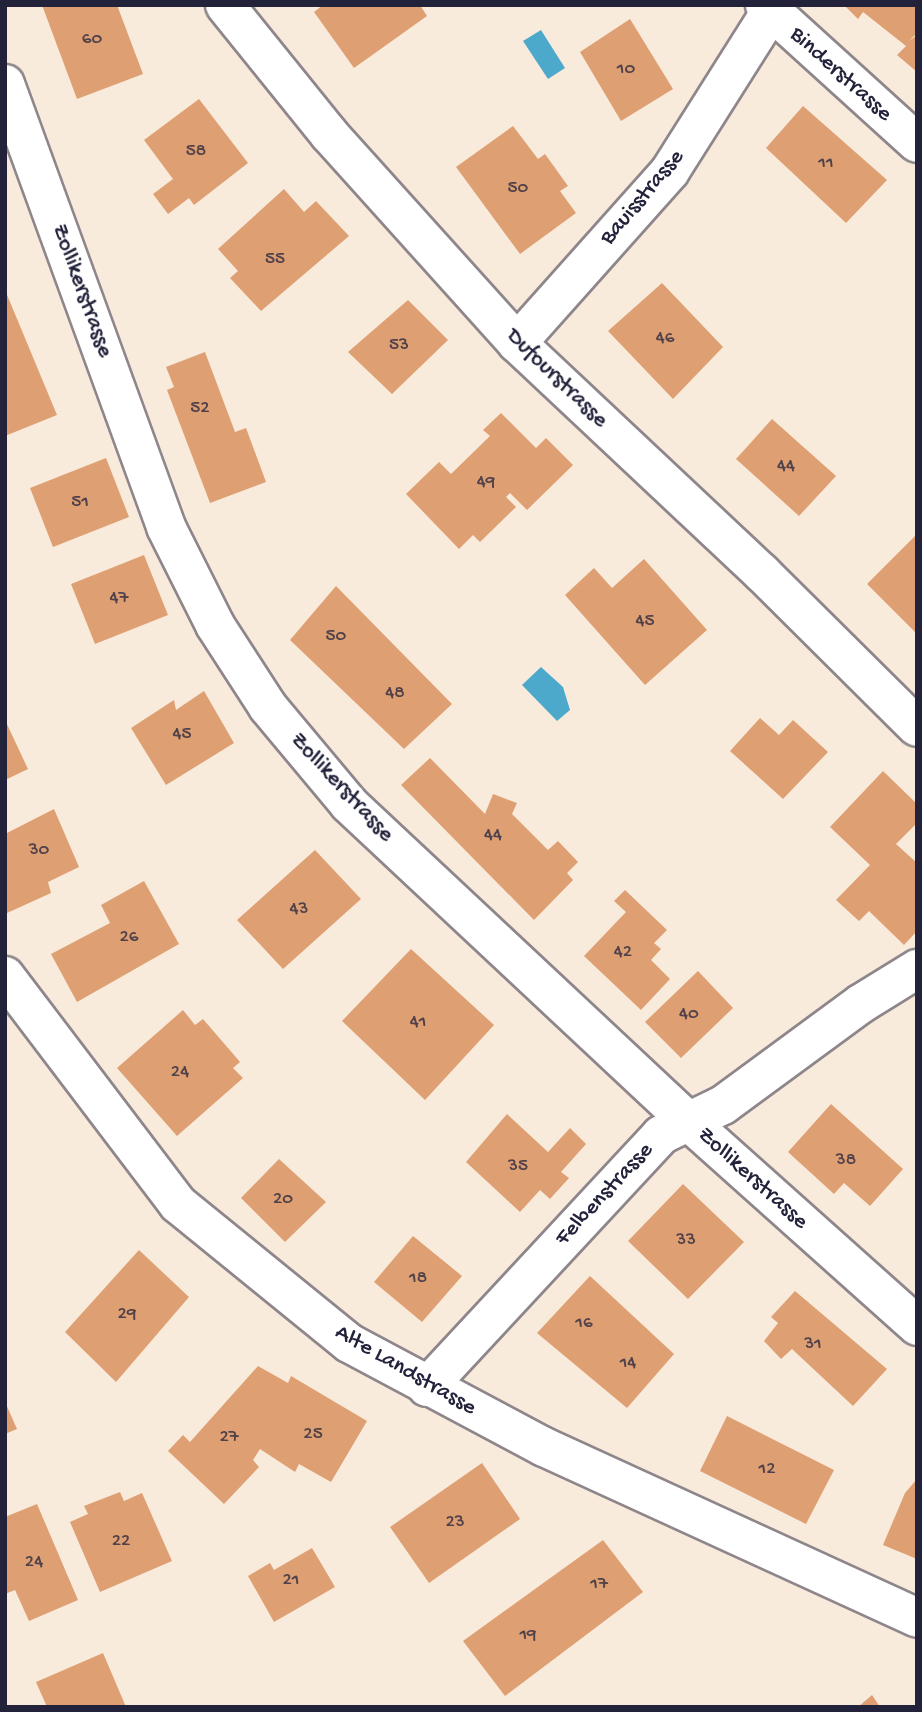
<!DOCTYPE html>
<html>
<head>
<meta charset="utf-8">
<style>
  body { margin:0 }
  #map { position:relative; width:922px; height:1712px; overflow:hidden; background:#f9ebdb; font-family:"Gochi Hand",sans-serif }
  div>[style] { position:absolute }
  .water>* { inset:0; background:#4da9cb }
  .building>* { inset:0; background:#de9f73 }
  .roads { filter:drop-shadow(2px 0 #8e868b) drop-shadow(-2px 0 #8e868b) drop-shadow(0 2px #8e868b) drop-shadow(0 -2px #8e868b) }
  .minor>* { height:38px; margin:-19px; padding:0 19px; transform-origin:19px; border-radius:19px; background:#fff }
  .major>* { height:38px; margin:-19px; padding:0 19px; transform-origin:19px; border-radius:19px; background:#fff }
  span { translate:-50% -50%; white-space:nowrap; text-align:center; line-height:1.15; -webkit-text-stroke:7px #fff; paint-order:stroke }
  .number-label { font-size:19px; color:#514149 }
  .number-label span { -webkit-text-stroke-width:0 }
  .street-label { font-size:23px; color:#22223b }
  .frame { position:absolute; inset:0; border:7px solid #22223b; pointer-events:none }
</style>
</head>
<body>
<div id="map">
  <div class="water">
    <div style="clip-path:polygon(541px 30px,565px 68px,548px 79px,523px 41px)"></div>
    <div style="clip-path:polygon(541px 667px,563px 687px,570px 710px,557px 721px,522px 685px)"></div>
  </div>
  <div class="building">
    <div style="clip-path:polygon(42px 5px,117px 5px,143px 74px,77px 99px)"></div>
    <div style="clip-path:polygon(323px 5px,420px 5px,427px 16px,354px 68px,314px 12px)"></div>
    <div style="clip-path:polygon(844px 5px,917px 5px,917px 33px,909px 41px,917px 35px,917px 72px,897px 55px,906px 46px,863px 12px,858px 19px)"></div>
    <div style="clip-path:polygon(630px 19px,673px 89px,621px 121px,580px 52px)"></div>
    <div style="clip-path:polygon(199px 99px,248px 163px,194px 205px,189px 198px,168px 214px,153px 194px,173px 179px,144px 140px)"></div>
    <div style="clip-path:polygon(803px 106px,887px 180px,846px 223px,766px 148px)"></div>
    <div style="clip-path:polygon(513px 126px,538px 159px,545px 154px,568px 186px,560px 191px,576px 213px,520px 254px,456px 167px)"></div>
    <div style="clip-path:polygon(284px 189px,304px 212px,316px 201px,349px 236px,261px 311px,230px 278px,238px 271px,218px 249px)"></div>
    <div style="clip-path:polygon(662px 283px,723px 347px,673px 399px,608px 331px)"></div>
    <div style="clip-path:polygon(5px 290px,57px 415px,5px 436px)"></div>
    <div style="clip-path:polygon(408px 300px,448px 340px,392px 394px,348px 352px)"></div>
    <div style="clip-path:polygon(205px 352px,235px 432px,246px 428px,266px 482px,210px 503px,167px 390px,174px 387px,166px 367px)"></div>
    <div style="clip-path:polygon(501px 413px,536px 448px,546px 438px,573px 465px,527px 510px,510px 493px,506px 497px,516px 507px,480px 542px,473px 535px,459px 549px,406px 494px,439px 462px,451px 474px,490px 436px,483px 430px)"></div>
    <div style="clip-path:polygon(772px 419px,836px 476px,799px 516px,736px 459px)"></div>
    <div style="clip-path:polygon(106px 458px,129px 517px,53px 547px,30px 488px)"></div>
    <div style="clip-path:polygon(917px 534px,917px 634px,867px 584px)"></div>
    <div style="clip-path:polygon(144px 555px,168px 615px,95px 644px,71px 584px)"></div>
    <div style="clip-path:polygon(644px 559px,707px 630px,645px 685px,565px 595px,594px 568px,612px 588px)"></div>
    <div style="clip-path:polygon(336px 586px,452px 704px,404px 749px,290px 640px)"></div>
    <div style="clip-path:polygon(204px 691px,234px 743px,166px 785px,131px 728px,174px 700px,176px 710px)"></div>
    <div style="clip-path:polygon(760px 718px,779px 735px,793px 720px,828px 752px,783px 799px,730px 751px)"></div>
    <div style="clip-path:polygon(5px 720px,28px 769px,5px 780px)"></div>
    <div style="clip-path:polygon(430px 758px,485px 814px,493px 794px,517px 803px,512px 814px,548px 850px,558px 841px,578px 862px,567px 873px,573px 880px,534px 920px,401px 785px)"></div>
    <div style="clip-path:polygon(883px 771px,917px 804px,917px 823px,896px 844px,917px 863px,917px 931px,904px 945px,869px 911px,859px 921px,836px 900px,870px 865px,830px 827px)"></div>
    <div style="clip-path:polygon(54px 809px,79px 867px,48px 882px,51px 893px,7px 913px,5px 834px)"></div>
    <div style="clip-path:polygon(315px 850px,361px 899px,283px 969px,237px 920px)"></div>
    <div style="clip-path:polygon(144px 881px,179px 944px,77px 1002px,51px 954px,110px 923px,101px 905px)"></div>
    <div style="clip-path:polygon(625px 890px,667px 930px,654px 943px,661px 949px,651px 960px,670px 979px,641px 1010px,584px 956px,626px 912px,614px 901px)"></div>
    <div style="clip-path:polygon(411px 949px,494px 1025px,425px 1100px,342px 1021px)"></div>
    <div style="clip-path:polygon(698px 971px,733px 1008px,681px 1058px,645px 1022px)"></div>
    <div style="clip-path:polygon(183px 1010px,195px 1025px,203px 1019px,240px 1062px,233px 1068px,243px 1078px,177px 1136px,117px 1068px)"></div>
    <div style="clip-path:polygon(831px 1104px,903px 1169px,870px 1206px,844px 1183px,834px 1194px,788px 1152px)"></div>
    <div style="clip-path:polygon(507px 1114px,548px 1152px,570px 1128px,586px 1144px,561px 1172px,569px 1178px,550px 1199px,540px 1190px,520px 1212px,466px 1162px)"></div>
    <div style="clip-path:polygon(279px 1159px,326px 1202px,285px 1242px,241px 1198px)"></div>
    <div style="clip-path:polygon(683px 1184px,744px 1242px,688px 1299px,628px 1241px)"></div>
    <div style="clip-path:polygon(413px 1236px,462px 1276px,422px 1322px,374px 1282px)"></div>
    <div style="clip-path:polygon(139px 1250px,189px 1297px,116px 1382px,65px 1332px)"></div>
    <div style="clip-path:polygon(590px 1276px,674px 1354px,627px 1408px,537px 1333px)"></div>
    <div style="clip-path:polygon(795px 1291px,887px 1369px,853px 1406px,792px 1349px,781px 1359px,764px 1341px,778px 1323px,771px 1317px)"></div>
    <div style="clip-path:polygon(258px 1366px,288px 1383px,291px 1376px,367px 1421px,331px 1482px,299px 1464px,295px 1472px,260px 1449px,253px 1460px,259px 1467px,224px 1504px,168px 1451px,183px 1435px,190px 1442px)"></div>
    <div style="clip-path:polygon(5px 1402px,17px 1429px,5px 1434px)"></div>
    <div style="clip-path:polygon(727px 1416px,834px 1470px,806px 1524px,700px 1471px)"></div>
    <div style="clip-path:polygon(482px 1463px,520px 1519px,429px 1583px,390px 1527px)"></div>
    <div style="clip-path:polygon(917px 1479px,917px 1559px,883px 1545px,905px 1493px)"></div>
    <div style="clip-path:polygon(120px 1492px,124px 1501px,142px 1493px,172px 1561px,100px 1592px,70px 1522px,88px 1514px,84px 1506px)"></div>
    <div style="clip-path:polygon(37px 1504px,78px 1600px,29px 1621px,15px 1590px,5px 1594px,5px 1517px)"></div>
    <div style="clip-path:polygon(603px 1540px,643px 1592px,505px 1696px,463px 1641px)"></div>
    <div style="clip-path:polygon(312px 1548px,335px 1587px,274px 1622px,248px 1576px,270px 1563px,274px 1570px)"></div>
    <div style="clip-path:polygon(103px 1653px,126px 1707px,47px 1707px,36px 1682px)"></div>
    <div style="clip-path:polygon(872px 1695px,880px 1707px,858px 1707px)"></div>
  </div>
  <div class="roads">
    <div class="minor">
      <div style="left:765px;top:5px;width:205px;rotate:42.2deg"></div>
      <div style="left:5px;top:84px;width:471px;rotate:70deg"></div>
      <div style="left:166px;top:527px;width:110px;rotate:63.4deg"></div>
      <div style="left:215px;top:625px;width:98px;rotate:57.1deg"></div>
      <div style="left:268px;top:707px;width:126px;rotate:50.1deg"></div>
      <div style="left:349px;top:804px;width:463px;rotate:43.1deg"></div>
      <div style="left:687px;top:1120px;width:309px;rotate:41.8deg"></div>
      <div style="left:517px;top:343px;width:230px;rotate:-48.3deg"></div>
      <div style="left:670px;top:171px;width:196px;rotate:-57.7deg"></div>
      <div style="left:5px;top:976px;width:286px;rotate:52.8deg"></div>
      <div style="left:178px;top:1204px;width:220px;rotate:39.1deg"></div>
      <div style="left:349px;top:1343px;width:221px;rotate:28.1deg"></div>
      <div style="left:544px;top:1447px;width:410px;rotate:24.6deg"></div>
      <div style="left:427px;top:1387px;width:344px;rotate:-47.1deg"></div>
      <div style="left:661px;top:1135px;width:69px;rotate:-25.8deg"></div>
      <div style="left:723px;top:1105px;width:172px;rotate:-36.3deg"></div>
      <div style="left:862px;top:1003px;width:65px;rotate:-31.7deg"></div>
    </div>
    <div class="major">
      <div style="left:225px;top:5px;width:166px;rotate:51.1deg"></div>
      <div style="left:329px;top:134px;width:281px;rotate:48deg"></div>
      <div style="left:517px;top:343px;width:336px;rotate:43.2deg"></div>
      <div style="left:762px;top:573px;width:218px;rotate:44.8deg"></div>
    </div>
  </div>
  <div class="number-label">
    <span style="left:92px;top:40px">60</span>
    <span style="left:626px;top:70px">10</span>
    <span style="left:196px;top:152px">58</span>
    <span style="left:826px;top:164px">11</span>
    <span style="left:518px;top:189px">50</span>
    <span style="left:275px;top:260px">55</span>
    <span style="left:665px;top:339px">46</span>
    <span style="left:399px;top:346px">53</span>
    <span style="left:200px;top:409px">52</span>
    <span style="left:786px;top:467px">44</span>
    <span style="left:486px;top:483px">49</span>
    <span style="left:80px;top:503px">51</span>
    <span style="left:119px;top:599px">47</span>
    <span style="left:645px;top:622px">45</span>
    <span style="left:336px;top:637px">50</span>
    <span style="left:395px;top:694px">48</span>
    <span style="left:182px;top:735px">45</span>
    <span style="left:493px;top:836px">44</span>
    <span style="left:39px;top:851px">30</span>
    <span style="left:299px;top:910px">43</span>
    <span style="left:129px;top:938px">26</span>
    <span style="left:623px;top:953px">42</span>
    <span style="left:689px;top:1015px">40</span>
    <span style="left:418px;top:1023px">41</span>
    <span style="left:180px;top:1073px">24</span>
    <span style="left:846px;top:1161px">38</span>
    <span style="left:518px;top:1167px">35</span>
    <span style="left:283px;top:1200px">20</span>
    <span style="left:686px;top:1241px">33</span>
    <span style="left:418px;top:1279px">18</span>
    <span style="left:127px;top:1315px">29</span>
    <span style="left:584px;top:1324px">16</span>
    <span style="left:813px;top:1345px">31</span>
    <span style="left:628px;top:1364px">14</span>
    <span style="left:313px;top:1435px">25</span>
    <span style="left:229px;top:1438px">27</span>
    <span style="left:767px;top:1470px">12</span>
    <span style="left:455px;top:1523px">23</span>
    <span style="left:121px;top:1542px">22</span>
    <span style="left:34px;top:1563px">24</span>
    <span style="left:291px;top:1581px">21</span>
    <span style="left:599px;top:1585px">17</span>
    <span style="left:528px;top:1636px">19</span>
  </div>
  <div class="street-label">
    <span style="left:840px;top:75px;rotate:42deg">Binderstrasse</span>
    <span style="left:643px;top:198px;rotate:-50deg">Bauisstrasse</span>
    <span style="left:81px;top:291px;rotate:70deg">Zollikerstrasse</span>
    <span style="left:556px;top:379px;rotate:44deg">Dufourstrasse</span>
    <span style="left:341px;top:788px;rotate:47deg">Zollikerstrasse</span>
    <span style="left:752px;top:1179px;rotate:42deg">Zollikerstrasse</span>
    <span style="left:605px;top:1195px;rotate:-47deg">Felbenstrasse</span>
    <span style="left:405px;top:1371px;rotate:30deg">Alte Landstrasse</span>
  </div>
  <div class="frame"></div>
</div>
</body>
</html>
